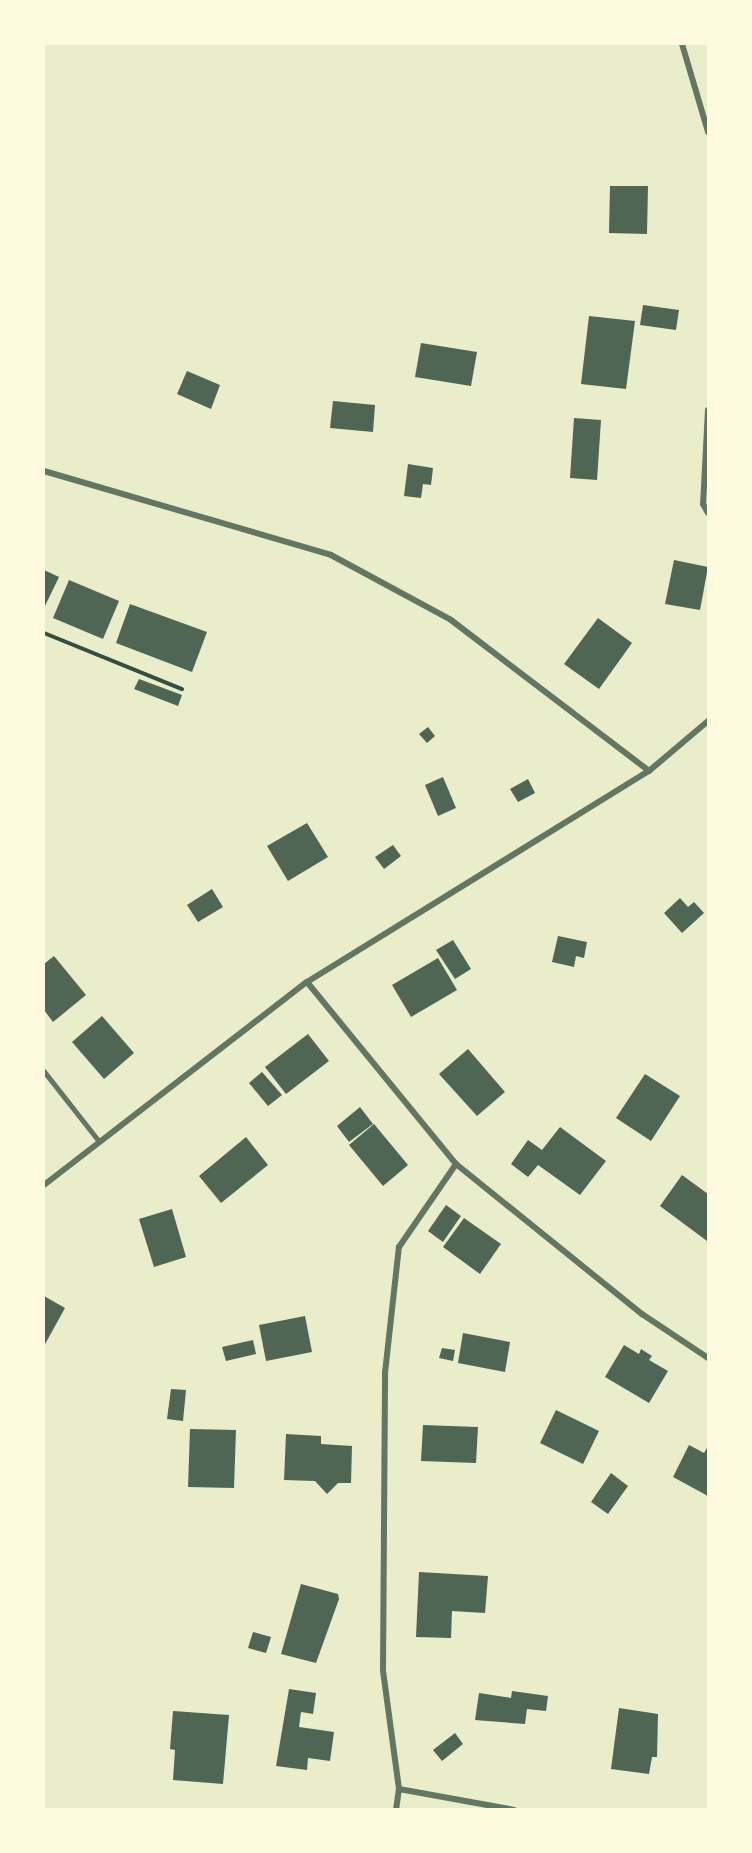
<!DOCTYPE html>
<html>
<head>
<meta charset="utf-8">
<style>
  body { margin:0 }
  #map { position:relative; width:752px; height:1853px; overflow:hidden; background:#e9edc9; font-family:Jost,sans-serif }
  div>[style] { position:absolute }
  .building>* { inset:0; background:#4f6655 }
  .path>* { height:4px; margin:-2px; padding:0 2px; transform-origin:2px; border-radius:2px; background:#344e41 }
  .service>* { height:4.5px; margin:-2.25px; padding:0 2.25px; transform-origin:2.25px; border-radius:2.25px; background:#617663 }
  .minor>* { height:6px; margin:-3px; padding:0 3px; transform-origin:3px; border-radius:3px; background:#617663 }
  span { translate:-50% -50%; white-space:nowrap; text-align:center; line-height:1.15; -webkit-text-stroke:5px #fefae0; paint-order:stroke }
  .frame { position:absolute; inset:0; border:45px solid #fefae0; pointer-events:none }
</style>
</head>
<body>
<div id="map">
  <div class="building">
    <div style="clip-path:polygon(610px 186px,648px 186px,647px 234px,609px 233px)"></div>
    <div style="clip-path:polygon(643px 305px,679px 310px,676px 330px,640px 325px)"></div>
    <div style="clip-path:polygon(589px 316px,635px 321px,626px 389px,581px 384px)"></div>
    <div style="clip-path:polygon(421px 343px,477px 352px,471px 386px,415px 377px)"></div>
    <div style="clip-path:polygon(187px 371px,220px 385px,211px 409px,177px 394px)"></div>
    <div style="clip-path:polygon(333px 401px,375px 405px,373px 432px,330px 428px)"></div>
    <div style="clip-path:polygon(574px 418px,601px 420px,597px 480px,570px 478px)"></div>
    <div style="clip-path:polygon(408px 464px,433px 468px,431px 485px,423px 484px,421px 498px,404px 496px)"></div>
    <div style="clip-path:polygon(674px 560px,708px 567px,700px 610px,665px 604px)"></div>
    <div style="clip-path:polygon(44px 570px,59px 577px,44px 608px)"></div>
    <div style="clip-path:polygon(69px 580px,119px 601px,103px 639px,53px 618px)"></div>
    <div style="clip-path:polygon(130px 604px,207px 632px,192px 672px,116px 643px)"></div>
    <div style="clip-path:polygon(598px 618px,632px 643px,599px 689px,564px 664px)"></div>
    <div style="clip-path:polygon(139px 679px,182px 695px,178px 706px,134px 689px)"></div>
    <div style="clip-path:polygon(428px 727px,435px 736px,427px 743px,419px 734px)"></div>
    <div style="clip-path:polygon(443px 777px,456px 808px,438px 816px,425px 785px)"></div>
    <div style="clip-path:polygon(528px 779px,535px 793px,518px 802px,510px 789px)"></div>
    <div style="clip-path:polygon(307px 823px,328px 857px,288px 881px,267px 846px)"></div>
    <div style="clip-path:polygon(393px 845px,401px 856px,384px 869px,375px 857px)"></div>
    <div style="clip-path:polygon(212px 889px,223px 907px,198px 922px,187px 905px)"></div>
    <div style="clip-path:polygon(680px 898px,688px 907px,694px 902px,704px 913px,682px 933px,664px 913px)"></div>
    <div style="clip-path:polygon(558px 936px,587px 942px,584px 958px,576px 956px,574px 967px,552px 962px)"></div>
    <div style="clip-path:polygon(453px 940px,471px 969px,455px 979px,436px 950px)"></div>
    <div style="clip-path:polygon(54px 956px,86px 995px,53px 1022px,44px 1010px,44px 964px)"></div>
    <div style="clip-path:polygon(438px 958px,457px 990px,411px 1017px,392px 985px)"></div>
    <div style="clip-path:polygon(102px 1016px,134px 1053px,104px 1079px,72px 1042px)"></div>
    <div style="clip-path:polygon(308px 1034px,329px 1061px,286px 1094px,265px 1067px)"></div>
    <div style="clip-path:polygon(468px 1049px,505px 1092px,477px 1116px,439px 1074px)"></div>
    <div style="clip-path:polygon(262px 1072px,282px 1095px,268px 1106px,249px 1083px)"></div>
    <div style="clip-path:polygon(645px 1074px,680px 1096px,651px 1141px,616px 1118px)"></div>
    <div style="clip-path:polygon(360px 1107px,373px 1124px,349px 1142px,337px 1126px)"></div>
    <div style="clip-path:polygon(374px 1124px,408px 1165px,383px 1186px,349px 1145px)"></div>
    <div style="clip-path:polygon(560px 1127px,606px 1161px,580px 1195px,538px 1165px,528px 1177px,511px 1164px,528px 1140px,542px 1150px)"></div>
    <div style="clip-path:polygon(246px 1137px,268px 1165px,221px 1203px,199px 1176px)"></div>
    <div style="clip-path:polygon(682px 1175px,708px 1194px,707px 1241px,660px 1206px)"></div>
    <div style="clip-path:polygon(446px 1205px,461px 1216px,443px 1242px,428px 1231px)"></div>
    <div style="clip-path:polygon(172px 1209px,186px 1257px,154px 1267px,139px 1219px)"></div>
    <div style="clip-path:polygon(464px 1218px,501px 1244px,480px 1274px,443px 1247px)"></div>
    <div style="clip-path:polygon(44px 1296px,65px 1308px,44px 1346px)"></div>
    <div style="clip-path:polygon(305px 1316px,312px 1352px,266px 1361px,259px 1325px)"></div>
    <div style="clip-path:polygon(463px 1333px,510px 1342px,505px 1372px,458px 1363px)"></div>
    <div style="clip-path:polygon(253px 1340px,256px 1354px,226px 1361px,222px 1347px)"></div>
    <div style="clip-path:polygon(624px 1345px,639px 1354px,641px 1349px,652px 1356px,649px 1360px,668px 1371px,649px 1403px,605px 1377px)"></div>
    <div style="clip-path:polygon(442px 1348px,455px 1350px,453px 1361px,439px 1358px)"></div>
    <div style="clip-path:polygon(171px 1389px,186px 1390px,183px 1421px,167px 1419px)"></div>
    <div style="clip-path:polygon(556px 1410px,599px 1431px,583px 1464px,540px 1443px)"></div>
    <div style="clip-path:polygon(423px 1425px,478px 1427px,476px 1463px,421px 1461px)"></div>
    <div style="clip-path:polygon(190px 1429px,236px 1430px,234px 1488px,188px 1487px)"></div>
    <div style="clip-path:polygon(286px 1434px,321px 1436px,321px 1444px,352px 1446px,351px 1483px,338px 1483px,327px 1494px,315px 1481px,284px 1480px)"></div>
    <div style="clip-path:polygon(689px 1445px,704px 1453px,708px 1446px,708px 1496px,673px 1477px)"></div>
    <div style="clip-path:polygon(611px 1473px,628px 1486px,608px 1514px,591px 1502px)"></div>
    <div style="clip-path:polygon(419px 1572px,488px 1576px,485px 1613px,452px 1611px,451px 1638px,416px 1637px)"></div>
    <div style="clip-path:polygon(301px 1584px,338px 1594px,339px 1599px,316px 1663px,281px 1654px)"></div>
    <div style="clip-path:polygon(253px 1632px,271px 1637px,266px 1653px,248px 1648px)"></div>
    <div style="clip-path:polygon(289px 1689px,316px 1693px,313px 1714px,301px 1712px,299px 1727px,334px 1732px,330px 1761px,308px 1758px,307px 1770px,276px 1766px)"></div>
    <div style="clip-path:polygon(512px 1691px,548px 1696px,546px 1711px,527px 1709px,525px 1724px,475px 1720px,479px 1693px,511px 1698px)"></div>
    <div style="clip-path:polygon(619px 1708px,658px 1714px,657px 1757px,652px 1757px,649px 1774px,611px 1769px)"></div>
    <div style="clip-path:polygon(173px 1711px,229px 1715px,223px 1784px,173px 1780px,175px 1750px,170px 1749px)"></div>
    <div style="clip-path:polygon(455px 1733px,463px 1744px,442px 1761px,433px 1750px)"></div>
  </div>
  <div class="path">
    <div style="left:44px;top:633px;width:149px;rotate:22.1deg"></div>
  </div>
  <div class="service">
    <div style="left:44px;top:1071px;width:89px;rotate:51.8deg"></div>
  </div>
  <div class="minor">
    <div style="left:682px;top:44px;width:92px;rotate:73.5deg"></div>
    <div style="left:708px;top:410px;width:94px;rotate:93deg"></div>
    <div style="left:703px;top:504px;width:10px;rotate:61deg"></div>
    <div style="left:44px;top:471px;width:299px;rotate:16.3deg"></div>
    <div style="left:331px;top:555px;width:136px;rotate:28.4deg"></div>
    <div style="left:451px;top:620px;width:249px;rotate:37.3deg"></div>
    <div style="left:307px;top:982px;width:235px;rotate:50.7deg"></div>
    <div style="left:456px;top:1164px;width:239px;rotate:38.9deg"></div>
    <div style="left:642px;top:1314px;width:79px;rotate:33.7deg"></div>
    <div style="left:44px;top:1185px;width:332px;rotate:-37.7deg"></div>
    <div style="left:307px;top:982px;width:402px;rotate:-31.7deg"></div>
    <div style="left:649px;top:771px;width:77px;rotate:-40.3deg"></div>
    <div style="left:399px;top:1789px;width:117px;rotate:10.3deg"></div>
    <div style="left:396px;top:1810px;width:21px;rotate:-82deg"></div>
    <div style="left:399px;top:1789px;width:120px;rotate:-97.7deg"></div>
    <div style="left:383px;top:1670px;width:297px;rotate:-89.6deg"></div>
    <div style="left:385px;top:1373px;width:127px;rotate:-83.7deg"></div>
    <div style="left:399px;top:1247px;width:101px;rotate:-55.5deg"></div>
  </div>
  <div class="frame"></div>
</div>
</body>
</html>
